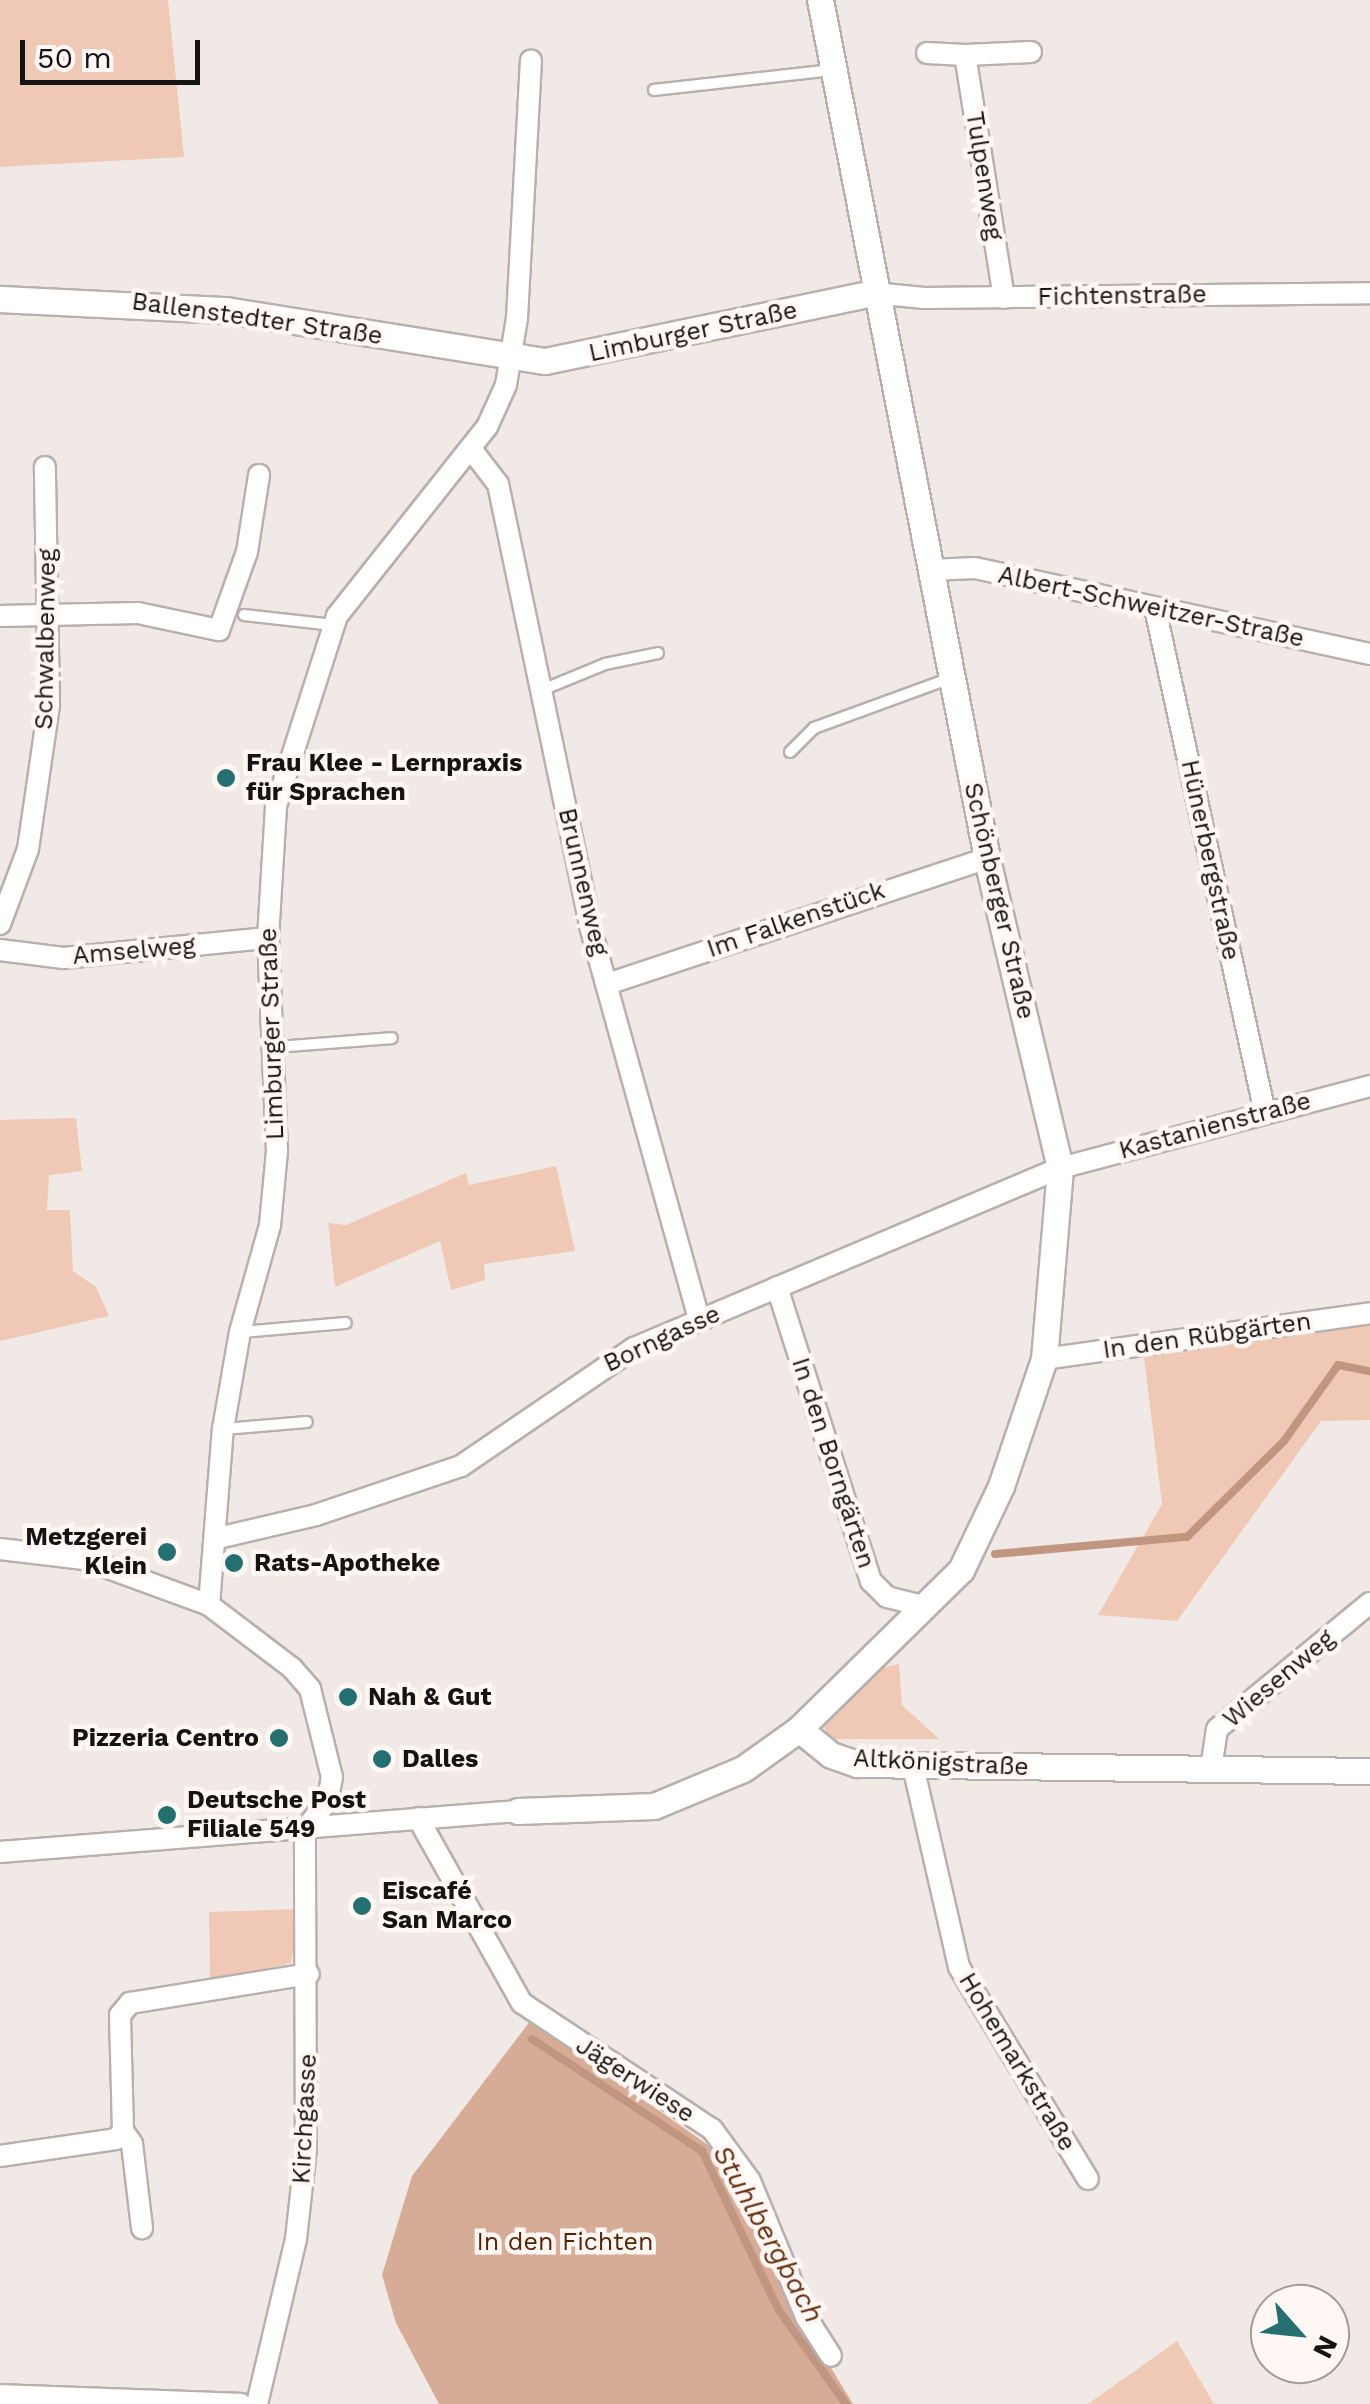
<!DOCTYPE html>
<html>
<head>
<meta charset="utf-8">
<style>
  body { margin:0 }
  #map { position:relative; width:1370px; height:2404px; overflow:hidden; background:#f1e9e6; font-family:"Work Sans",sans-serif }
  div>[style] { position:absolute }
  .green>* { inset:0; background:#f0c9b6 }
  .forest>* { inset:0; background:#d7ac97 }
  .stream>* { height:8px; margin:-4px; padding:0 4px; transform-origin:4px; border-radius:4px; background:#c09681 }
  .roads { filter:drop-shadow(2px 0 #b8b0ad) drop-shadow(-2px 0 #b8b0ad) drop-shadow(0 2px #b8b0ad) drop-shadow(0 -2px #b8b0ad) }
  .service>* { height:10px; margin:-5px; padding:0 5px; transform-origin:5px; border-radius:5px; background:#fff }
  .minor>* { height:20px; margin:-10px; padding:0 10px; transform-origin:10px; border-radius:10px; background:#fff }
  .tertiary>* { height:25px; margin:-12.5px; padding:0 12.5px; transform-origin:12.5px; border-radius:12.5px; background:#fff }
  .dots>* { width:28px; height:28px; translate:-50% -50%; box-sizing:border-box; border:5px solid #fff7f3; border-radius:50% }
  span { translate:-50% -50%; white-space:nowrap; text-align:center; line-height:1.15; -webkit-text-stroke:9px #fff7f3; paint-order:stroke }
  .street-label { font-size:25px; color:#161412 }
  .poi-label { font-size:25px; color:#161412; font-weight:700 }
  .left { translate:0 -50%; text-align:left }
  .right { translate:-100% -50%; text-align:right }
  .park-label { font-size:25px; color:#562200 }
  .water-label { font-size:28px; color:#673112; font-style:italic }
  .north { position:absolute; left:1250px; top:2284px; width:100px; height:100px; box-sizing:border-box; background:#fff7f3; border:2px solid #a29c99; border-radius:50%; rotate:117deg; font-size:28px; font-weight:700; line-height:40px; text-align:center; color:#161412 }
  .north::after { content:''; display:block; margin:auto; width:35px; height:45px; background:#247071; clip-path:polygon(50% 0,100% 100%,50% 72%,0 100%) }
  .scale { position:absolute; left:20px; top:40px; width:180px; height:45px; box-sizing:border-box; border:5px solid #161412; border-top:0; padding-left:12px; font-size:30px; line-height:35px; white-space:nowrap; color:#161412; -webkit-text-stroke:8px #fff7f3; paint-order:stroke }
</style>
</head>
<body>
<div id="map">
  <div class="green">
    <div style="clip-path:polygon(0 0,168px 0,184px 157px,0 167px)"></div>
    <div style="clip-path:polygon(76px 1118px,82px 1171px,49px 1175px,47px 1210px,70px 1210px,73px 1271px,96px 1287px,109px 1316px,0 1341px,0 1120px)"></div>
    <div style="clip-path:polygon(556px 1166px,575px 1251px,484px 1264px,485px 1280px,451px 1290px,440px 1241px,335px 1287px,328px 1223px,346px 1225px,466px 1173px,469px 1185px)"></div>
    <div style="clip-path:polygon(1370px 1306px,1370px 1420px,1321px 1421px,1177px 1621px,1098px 1615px,1162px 1504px,1143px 1350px)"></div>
    <div style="clip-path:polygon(899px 1664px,902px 1705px,939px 1739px,829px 1739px,824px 1726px,833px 1716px,882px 1668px)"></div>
    <div style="clip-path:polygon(299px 1909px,291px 1963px,210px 1982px,209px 1912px)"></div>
    <div style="clip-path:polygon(1177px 2341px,1214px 2404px,1088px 2404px)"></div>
  </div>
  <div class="forest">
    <div style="clip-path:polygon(531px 2020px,722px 2155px,803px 2322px,853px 2404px,439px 2404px,396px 2323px,382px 2275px,412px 2176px)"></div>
  </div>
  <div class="stream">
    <div style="left:995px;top:1554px;width:193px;rotate:-5.1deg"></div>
    <div style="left:1187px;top:1537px;width:136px;rotate:-44.7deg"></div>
    <div style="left:1284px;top:1441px;width:93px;rotate:-54.6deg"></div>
    <div style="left:1338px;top:1365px;width:33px;rotate:11deg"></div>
    <div style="left:532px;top:2039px;width:204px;rotate:33.4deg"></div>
    <div style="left:702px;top:2151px;width:175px;rotate:64.3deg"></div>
    <div style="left:778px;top:2309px;width:117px;rotate:54.4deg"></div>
  </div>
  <div class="roads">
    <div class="service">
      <div style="left:654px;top:90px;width:179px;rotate:-6.4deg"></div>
      <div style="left:244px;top:615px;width:90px;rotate:6.4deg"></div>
      <div style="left:542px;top:690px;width:68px;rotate:-22.4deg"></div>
      <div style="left:605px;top:664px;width:54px;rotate:-11.7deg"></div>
      <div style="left:790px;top:752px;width:34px;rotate:-45deg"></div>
      <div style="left:814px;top:728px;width:146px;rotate:-20.1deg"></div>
      <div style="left:276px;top:1047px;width:116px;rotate:-4.4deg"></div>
      <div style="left:241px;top:1332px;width:105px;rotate:-4.9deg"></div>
      <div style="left:224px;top:1429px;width:83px;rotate:-4.8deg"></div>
    </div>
    <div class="minor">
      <div style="left:927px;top:53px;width:38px;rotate:3deg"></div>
      <div style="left:874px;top:293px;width:50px;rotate:5.7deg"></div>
      <div style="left:924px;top:298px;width:446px;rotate:-0.6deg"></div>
      <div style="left:1004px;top:298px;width:246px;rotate:-99.1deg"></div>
      <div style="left:965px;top:55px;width:66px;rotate:-2.6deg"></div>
      <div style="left:471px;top:449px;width:44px;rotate:52.4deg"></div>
      <div style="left:498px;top:484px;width:451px;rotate:78.2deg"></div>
      <div style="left:590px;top:926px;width:409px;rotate:74.5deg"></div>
      <div style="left:931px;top:570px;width:44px;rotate:-2.6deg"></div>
      <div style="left:975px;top:568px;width:404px;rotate:12.3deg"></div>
      <div style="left:1155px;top:608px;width:517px;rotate:77.71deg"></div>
      <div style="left:0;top:616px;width:138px;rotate:-1.2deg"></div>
      <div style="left:138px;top:613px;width:83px;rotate:11.9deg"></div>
      <div style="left:219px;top:630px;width:83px;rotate:-70.3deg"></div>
      <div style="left:247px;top:552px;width:78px;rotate:-81.1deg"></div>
      <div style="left:0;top:924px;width:80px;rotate:-69.5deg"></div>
      <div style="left:28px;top:849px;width:146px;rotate:-81.7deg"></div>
      <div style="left:49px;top:705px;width:238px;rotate:-91deg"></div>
      <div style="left:0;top:950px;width:64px;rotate:7.2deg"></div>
      <div style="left:63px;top:958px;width:206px;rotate:-5.6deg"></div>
      <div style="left:607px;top:984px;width:400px;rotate:-18.3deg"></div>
      <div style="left:777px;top:1287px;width:309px;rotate:72.3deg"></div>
      <div style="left:871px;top:1581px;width:23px;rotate:45deg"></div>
      <div style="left:887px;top:1597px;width:38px;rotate:14deg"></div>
      <div style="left:1044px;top:1359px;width:329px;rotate:-8deg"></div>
      <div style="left:218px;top:1538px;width:101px;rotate:-13.2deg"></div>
      <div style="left:316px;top:1515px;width:153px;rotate:-18.7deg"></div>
      <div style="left:461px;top:1466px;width:209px;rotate:-34.3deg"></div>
      <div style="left:634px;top:1348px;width:462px;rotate:-22.9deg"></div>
      <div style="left:1060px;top:1168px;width:321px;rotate:-14.8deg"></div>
      <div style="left:0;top:1549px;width:85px;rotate:6.8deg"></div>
      <div style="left:84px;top:1559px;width:133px;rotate:20.2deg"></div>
      <div style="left:209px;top:1605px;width:104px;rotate:37.2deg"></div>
      <div style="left:292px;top:1668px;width:28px;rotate:49deg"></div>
      <div style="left:310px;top:1689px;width:91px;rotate:76deg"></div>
      <div style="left:332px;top:1777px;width:25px;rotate:101deg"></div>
      <div style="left:327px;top:1802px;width:35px;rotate:129deg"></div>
      <div style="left:209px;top:1605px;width:177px;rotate:-85.5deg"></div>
      <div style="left:223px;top:1429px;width:98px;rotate:-80.1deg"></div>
      <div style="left:240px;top:1332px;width:111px;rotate:-74.3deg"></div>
      <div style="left:270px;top:1225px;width:74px;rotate:-84.6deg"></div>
      <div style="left:277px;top:1151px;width:213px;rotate:-92.4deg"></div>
      <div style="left:268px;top:938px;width:132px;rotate:-86.5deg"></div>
      <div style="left:276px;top:806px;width:200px;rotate:-72.2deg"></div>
      <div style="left:337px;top:616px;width:241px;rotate:-51.6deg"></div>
      <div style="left:487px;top:427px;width:46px;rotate:-65.7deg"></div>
      <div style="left:506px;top:385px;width:68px;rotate:-80.7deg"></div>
      <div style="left:517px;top:318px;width:258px;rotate:-86.9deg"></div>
      <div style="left:913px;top:1766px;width:206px;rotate:77.1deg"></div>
      <div style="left:959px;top:1967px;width:248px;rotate:58.7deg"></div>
      <div style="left:1211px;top:1769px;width:40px;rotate:-81.5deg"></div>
      <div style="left:1217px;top:1729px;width:198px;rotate:-39.5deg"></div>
      <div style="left:418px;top:1818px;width:212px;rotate:60.7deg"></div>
      <div style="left:522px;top:2003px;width:228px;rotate:33.6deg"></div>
      <div style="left:712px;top:2129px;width:64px;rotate:53.8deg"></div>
      <div style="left:750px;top:2181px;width:147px;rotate:67.6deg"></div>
      <div style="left:806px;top:2317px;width:46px;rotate:57.3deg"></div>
      <div style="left:0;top:1852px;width:520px;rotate:-4.53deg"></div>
      <div style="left:123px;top:2131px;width:16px;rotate:55deg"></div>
      <div style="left:132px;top:2144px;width:85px;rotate:83.2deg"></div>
      <div style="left:0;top:2156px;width:117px;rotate:-8.3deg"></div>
      <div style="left:116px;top:2139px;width:11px;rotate:-49deg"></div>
      <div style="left:123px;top:2131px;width:116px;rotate:-91.5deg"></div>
      <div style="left:120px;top:2015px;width:16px;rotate:-50deg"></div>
      <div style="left:130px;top:2003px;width:181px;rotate:-9.2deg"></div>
      <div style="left:0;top:2395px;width:241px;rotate:2.1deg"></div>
      <div style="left:257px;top:2404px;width:170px;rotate:-76.7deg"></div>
      <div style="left:296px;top:2239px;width:92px;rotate:-83.7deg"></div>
      <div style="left:306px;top:2148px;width:319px;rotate:-90.2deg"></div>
    </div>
    <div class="tertiary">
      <div style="left:0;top:299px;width:226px;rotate:2.8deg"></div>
      <div style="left:226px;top:310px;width:323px;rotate:9.1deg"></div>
      <div style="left:545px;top:361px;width:336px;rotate:-11.7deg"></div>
      <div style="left:799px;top:1729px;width:41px;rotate:39.1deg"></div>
      <div style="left:831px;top:1755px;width:28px;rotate:19deg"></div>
      <div style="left:857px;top:1764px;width:513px;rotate:0.78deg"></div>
      <div style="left:518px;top:1811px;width:136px;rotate:-2.1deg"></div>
      <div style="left:654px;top:1806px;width:96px;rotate:-22.6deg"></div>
      <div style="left:743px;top:1769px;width:69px;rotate:-35.5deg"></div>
      <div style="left:799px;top:1729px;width:227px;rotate:-44.5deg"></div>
      <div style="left:961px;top:1570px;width:93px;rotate:-64.5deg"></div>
      <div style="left:1001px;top:1486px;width:134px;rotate:-71.3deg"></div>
      <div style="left:1044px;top:1359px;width:192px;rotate:-85.2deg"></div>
      <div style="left:1060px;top:1168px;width:318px;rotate:-103.3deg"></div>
      <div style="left:987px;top:858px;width:874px;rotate:-101.01deg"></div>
    </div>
  </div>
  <div class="dots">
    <div style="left:226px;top:778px;background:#247071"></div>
    <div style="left:167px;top:1552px;background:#247071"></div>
    <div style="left:234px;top:1563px;background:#247071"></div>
    <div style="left:348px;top:1697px;background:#247071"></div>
    <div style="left:279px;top:1738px;background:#247071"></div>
    <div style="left:382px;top:1759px;background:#247071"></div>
    <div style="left:167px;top:1815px;background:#247071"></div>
    <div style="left:362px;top:1906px;background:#247071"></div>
  </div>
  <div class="street-label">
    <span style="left:984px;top:176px;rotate:81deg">Tulpenweg</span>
    <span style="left:1122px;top:296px;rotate:-1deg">Fichtenstraße</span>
    <span style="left:257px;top:319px;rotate:8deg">Ballenstedter Straße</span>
    <span style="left:693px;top:332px;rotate:-12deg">Limburger Straße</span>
    <span style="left:1151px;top:607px;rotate:12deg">Albert-Schweitzer-Straße</span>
    <span style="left:46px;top:639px;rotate:-89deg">Schwalbenweg</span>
    <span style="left:1210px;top:860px;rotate:78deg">Hünerbergstraße</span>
    <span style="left:583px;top:882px;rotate:77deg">Brunnenweg</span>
    <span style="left:999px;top:901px;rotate:77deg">Schönberger Straße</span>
    <span style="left:796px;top:920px;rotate:-19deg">Im Falkenstück</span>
    <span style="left:134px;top:951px;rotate:-5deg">Amselweg</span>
    <span style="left:272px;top:1034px;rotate:-92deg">Limburger Straße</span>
    <span style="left:1215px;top:1126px;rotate:-15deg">Kastanienstraße</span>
    <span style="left:1207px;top:1336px;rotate:-8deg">In den Rübgärten</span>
    <span style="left:662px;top:1339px;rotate:-25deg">Borngasse</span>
    <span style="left:833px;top:1463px;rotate:72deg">In den Borngärten</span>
    <span style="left:1279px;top:1679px;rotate:-40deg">Wiesenweg</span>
    <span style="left:941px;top:1763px;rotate:3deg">Altkönigstraße</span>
    <span style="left:1017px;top:2062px;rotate:59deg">Hohemarkstraße</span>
    <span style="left:635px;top:2080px;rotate:33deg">Jägerwiese</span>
    <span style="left:305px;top:2119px;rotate:-87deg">Kirchgasse</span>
  </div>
  <div class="poi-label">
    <span class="left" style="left:246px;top:778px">Frau Klee - Lernpraxis<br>für Sprachen</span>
    <span class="right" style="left:147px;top:1552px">Metzgerei<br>Klein</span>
    <span class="left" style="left:254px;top:1563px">Rats-Apotheke</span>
    <span class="left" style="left:368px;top:1697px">Nah &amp; Gut</span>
    <span class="right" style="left:259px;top:1738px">Pizzeria Centro</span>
    <span class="left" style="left:402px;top:1759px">Dalles</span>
    <span class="left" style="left:187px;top:1815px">Deutsche Post<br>Filiale 549</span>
    <span class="left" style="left:382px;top:1906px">Eiscafé<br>San Marco</span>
  </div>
  <div class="park-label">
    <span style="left:565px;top:2242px">In den Fichten</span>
  </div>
  <div class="water-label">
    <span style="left:768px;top:2234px;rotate:61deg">Stuhlbergbach</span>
  </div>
  <div class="north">N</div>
  <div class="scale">50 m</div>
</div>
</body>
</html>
